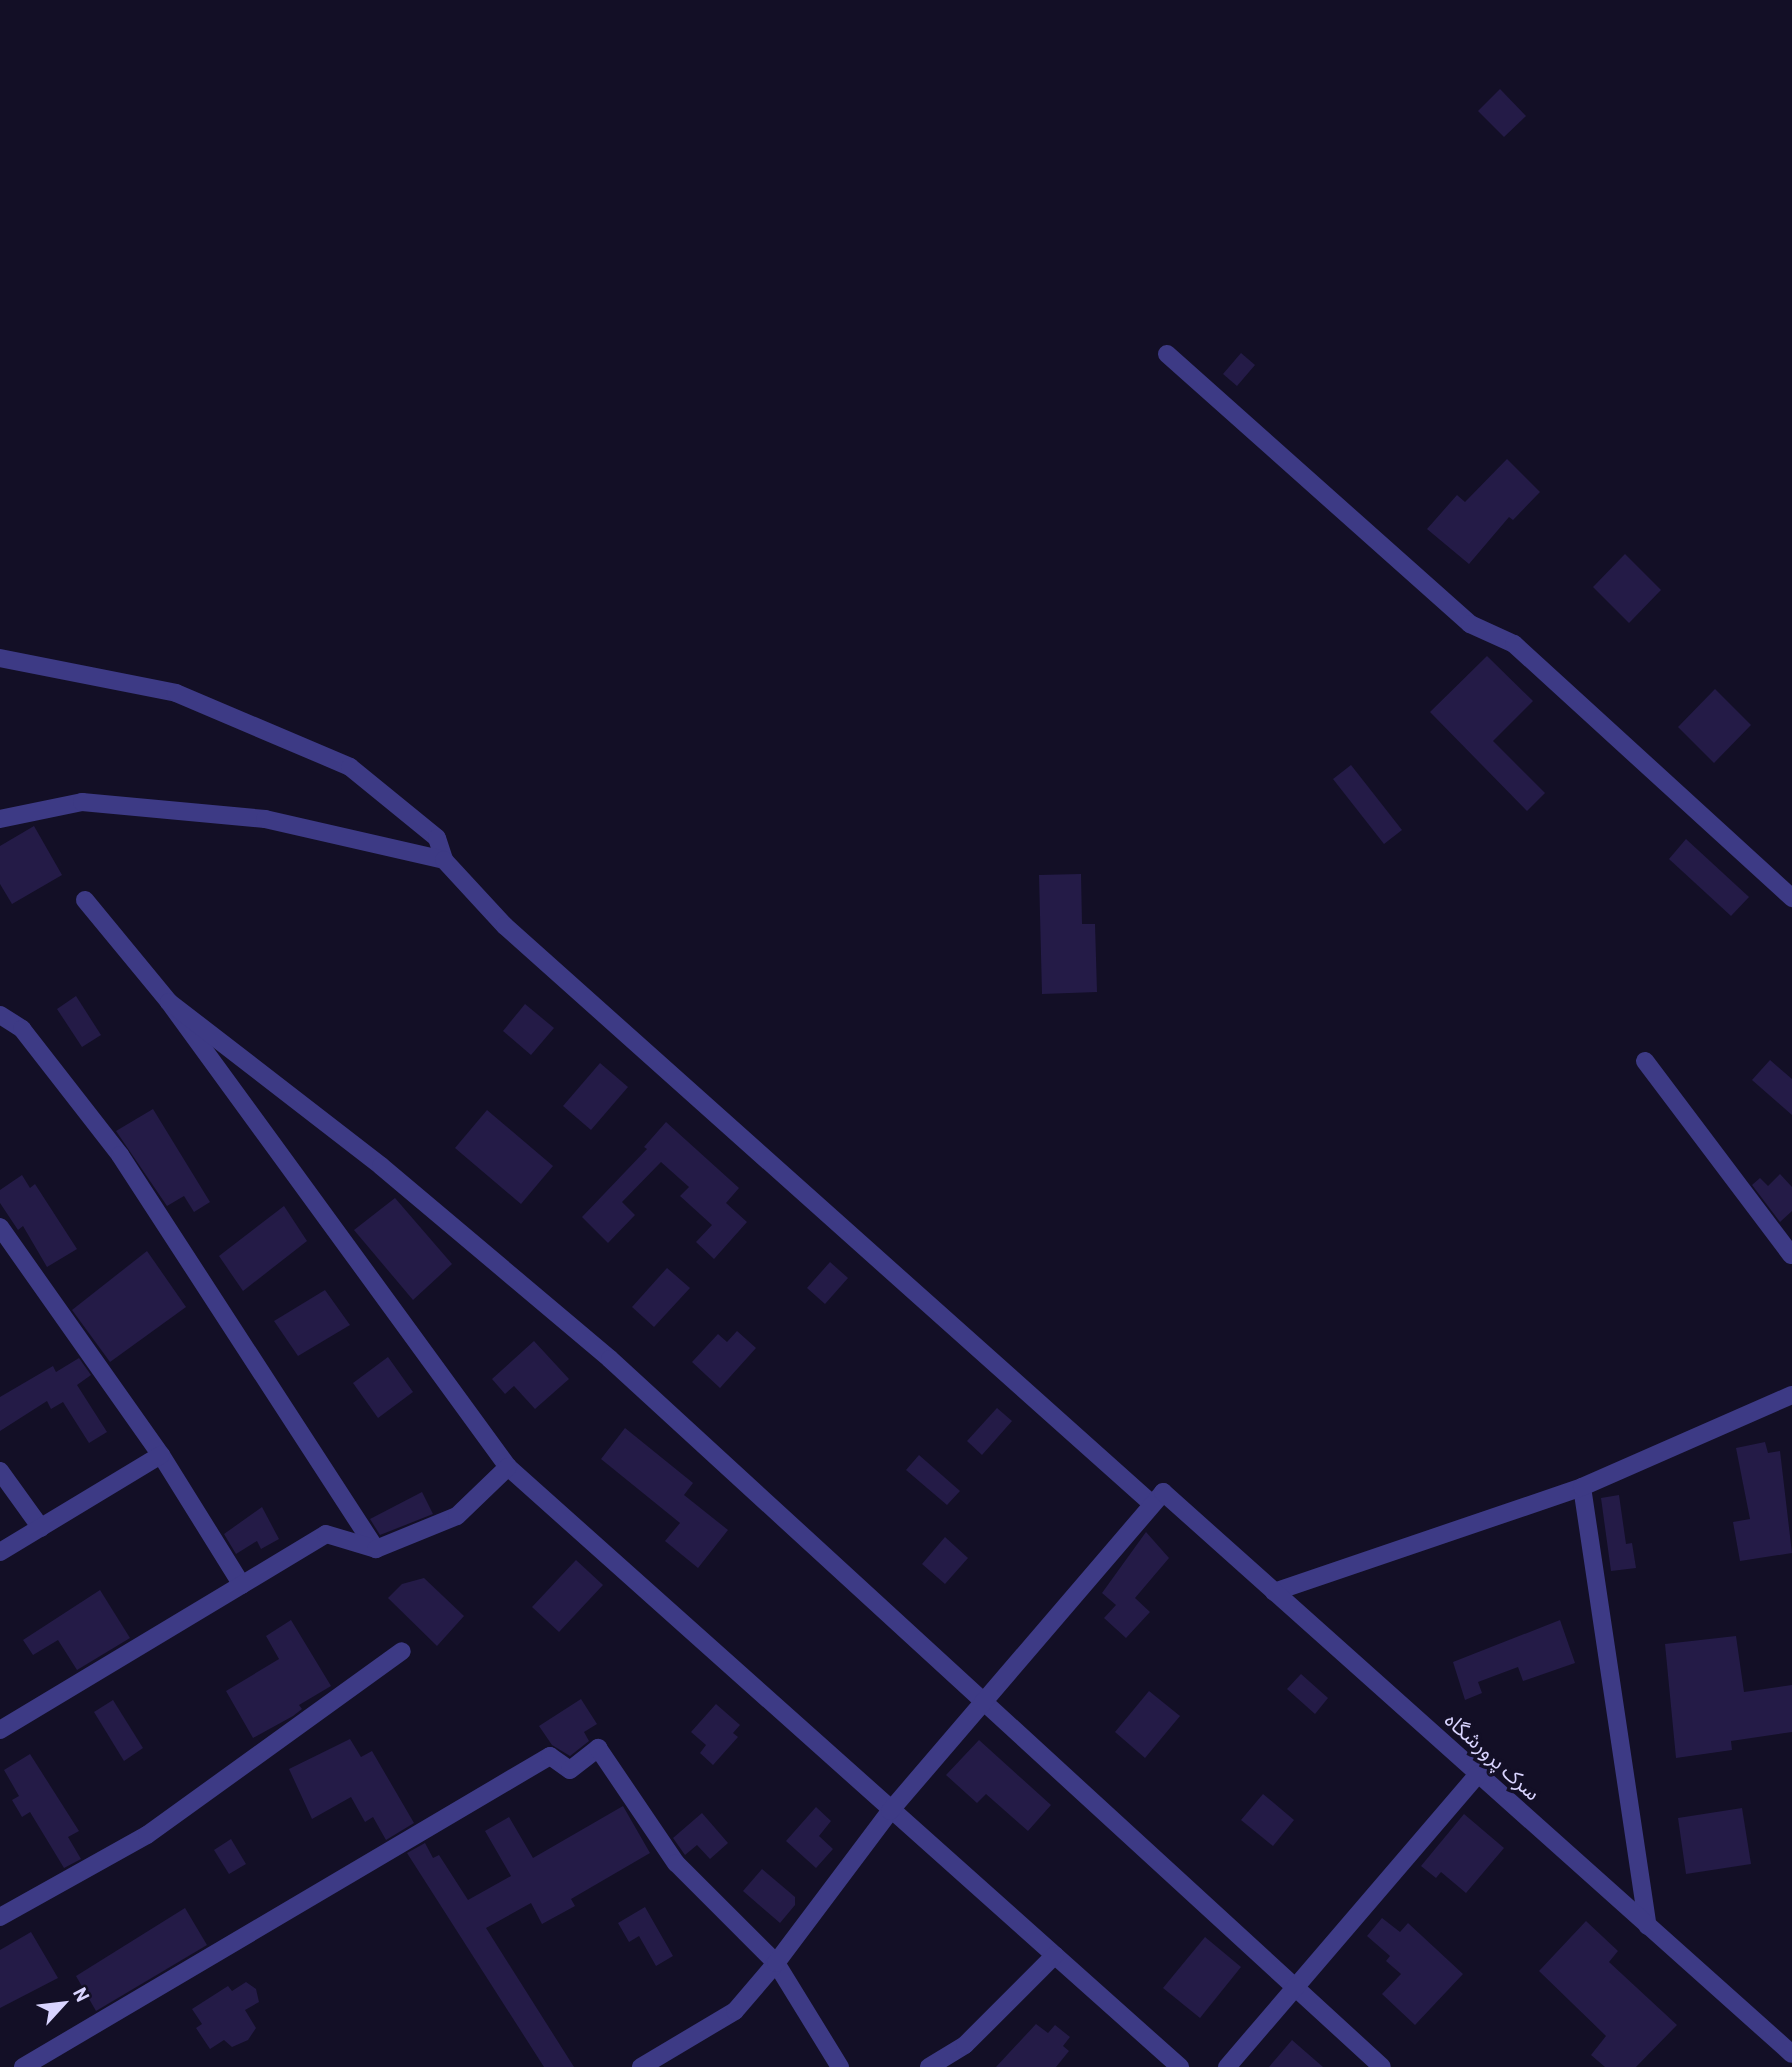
<!DOCTYPE html>
<html>
<head>
<meta charset="utf-8">
<style>
  body { margin:0 }
  #map { position:relative; width:1792px; height:2067px; overflow:hidden; background:#130f26; font-family:Barlow,"Noto Sans Arabic",sans-serif }
  div>[style] { position:absolute }
  .building>* { inset:0; background:#241b47 }
  .minor>* { height:18px; margin:-9px; padding:0 9px; transform-origin:9px; border-radius:9px; background:#3d3a85 }
  span { translate:-50% -50%; white-space:nowrap; text-align:center; line-height:1.15; -webkit-text-stroke:7px #130f26; paint-order:stroke }
  .street-label { font-size:21px; color:#d9d4ff }
  .north { position:absolute; left:28px; top:1969px; width:70px; height:70px; -webkit-text-stroke:5px #130f26; paint-order:stroke; rotate:63deg; font-size:19px; font-weight:700; line-height:28px; text-align:center; color:#d9d4ff }
  .north::after { content:''; display:block; margin:auto; width:24px; height:32px; background:#d9d4ff; clip-path:polygon(50% 0,100% 100%,50% 72%,0 100%) }
</style>
</head>
<body>
<div id="map">
  <div class="building">
    <div style="clip-path:polygon(1500px 89px,1526px 116px,1504px 137px,1478px 111px)"></div>
    <div style="clip-path:polygon(1241px 353px,1255px 365px,1237px 386px,1223px 374px)"></div>
    <div style="clip-path:polygon(1507px 459px,1540px 492px,1513px 520px,1509px 517px,1469px 564px,1427px 529px,1457px 495px,1465px 502px)"></div>
    <div style="clip-path:polygon(1625px 554px,1661px 590px,1629px 623px,1593px 587px)"></div>
    <div style="clip-path:polygon(1487px 656px,1533px 701px,1493px 741px,1545px 793px,1527px 811px,1430px 712px)"></div>
    <div style="clip-path:polygon(1715px 689px,1751px 725px,1714px 763px,1678px 727px)"></div>
    <div style="clip-path:polygon(1351px 765px,1402px 830px,1384px 844px,1333px 779px)"></div>
    <div style="clip-path:polygon(34px 826px,62px 875px,12px 904px,0 884px,0 846px)"></div>
    <div style="clip-path:polygon(1686px 839px,1749px 897px,1731px 916px,1669px 859px)"></div>
    <div style="clip-path:polygon(1081px 874px,1082px 924px,1095px 924px,1097px 992px,1042px 994px,1039px 875px)"></div>
    <div style="clip-path:polygon(76px 996px,101px 1035px,82px 1047px,57px 1009px)"></div>
    <div style="clip-path:polygon(525px 1004px,554px 1028px,531px 1055px,503px 1031px)"></div>
    <div style="clip-path:polygon(1770px 1060px,1792px 1079px,1792px 1115px,1752px 1080px)"></div>
    <div style="clip-path:polygon(600px 1063px,628px 1087px,591px 1130px,563px 1106px)"></div>
    <div style="clip-path:polygon(153px 1109px,210px 1202px,194px 1212px,184px 1196px,167px 1206px,116px 1131px)"></div>
    <div style="clip-path:polygon(487px 1110px,553px 1166px,521px 1204px,455px 1148px)"></div>
    <div style="clip-path:polygon(666px 1122px,739px 1188px,726px 1203px,747px 1222px,714px 1259px,696px 1242px,712px 1225px,680px 1196px,689px 1187px,661px 1162px,622px 1202px,635px 1215px,608px 1243px,582px 1217px,647px 1149px,644px 1147px)"></div>
    <div style="clip-path:polygon(1780px 1174px,1792px 1187px,1792px 1211px,1780px 1222px,1752px 1185px,1760px 1178px,1768px 1186px)"></div>
    <div style="clip-path:polygon(22px 1175px,30px 1188px,35px 1184px,77px 1249px,47px 1267px,23px 1226px,18px 1230px,0 1203px,0 1190px)"></div>
    <div style="clip-path:polygon(395px 1198px,452px 1264px,413px 1300px,354px 1230px)"></div>
    <div style="clip-path:polygon(284px 1206px,307px 1241px,243px 1291px,219px 1256px)"></div>
    <div style="clip-path:polygon(147px 1251px,186px 1307px,110px 1362px,72px 1310px)"></div>
    <div style="clip-path:polygon(830px 1262px,848px 1278px,825px 1304px,807px 1288px)"></div>
    <div style="clip-path:polygon(667px 1268px,690px 1288px,654px 1327px,632px 1307px)"></div>
    <div style="clip-path:polygon(325px 1290px,350px 1325px,298px 1356px,274px 1321px)"></div>
    <div style="clip-path:polygon(737px 1331px,756px 1348px,720px 1388px,692px 1362px,718px 1334px,727px 1342px)"></div>
    <div style="clip-path:polygon(534px 1341px,569px 1379px,535px 1409px,514px 1386px,505px 1394px,492px 1379px)"></div>
    <div style="clip-path:polygon(388px 1357px,413px 1392px,378px 1418px,353px 1383px)"></div>
    <div style="clip-path:polygon(79px 1358px,91px 1375px,77px 1385px,107px 1432px,89px 1443px,63px 1402px,51px 1409px,47px 1401px,0 1431px,0 1397px,53px 1366px,56px 1372px)"></div>
    <div style="clip-path:polygon(997px 1408px,1012px 1421px,982px 1455px,967px 1441px)"></div>
    <div style="clip-path:polygon(625px 1428px,693px 1483px,684px 1495px,728px 1530px,698px 1568px,665px 1541px,680px 1523px,601px 1459px)"></div>
    <div style="clip-path:polygon(1765px 1442px,1768px 1453px,1780px 1451px,1792px 1553px,1740px 1561px,1733px 1522px,1750px 1519px,1736px 1448px)"></div>
    <div style="clip-path:polygon(919px 1455px,960px 1491px,947px 1505px,906px 1470px)"></div>
    <div style="clip-path:polygon(422px 1492px,433px 1514px,380px 1535px,370px 1519px)"></div>
    <div style="clip-path:polygon(1619px 1495px,1626px 1544px,1632px 1543px,1636px 1568px,1611px 1571px,1601px 1498px)"></div>
    <div style="clip-path:polygon(262px 1507px,279px 1539px,261px 1549px,257px 1541px,236px 1554px,224px 1534px)"></div>
    <div style="clip-path:polygon(1146px 1532px,1169px 1558px,1135px 1598px,1150px 1612px,1126px 1638px,1104px 1618px,1116px 1605px,1102px 1593px)"></div>
    <div style="clip-path:polygon(945px 1537px,968px 1558px,945px 1584px,922px 1564px)"></div>
    <div style="clip-path:polygon(576px 1560px,603px 1585px,559px 1632px,532px 1607px)"></div>
    <div style="clip-path:polygon(424px 1578px,464px 1616px,437px 1646px,388px 1598px,402px 1584px)"></div>
    <div style="clip-path:polygon(100px 1590px,130px 1638px,77px 1670px,58px 1640px,33px 1655px,23px 1640px)"></div>
    <div style="clip-path:polygon(291px 1620px,331px 1686px,299px 1705px,302px 1709px,293px 1716px,253px 1738px,226px 1691px,279px 1659px,266px 1636px)"></div>
    <div style="clip-path:polygon(1560px 1620px,1575px 1663px,1523px 1681px,1518px 1667px,1478px 1682px,1482px 1693px,1465px 1700px,1453px 1662px)"></div>
    <div style="clip-path:polygon(1736px 1636px,1744px 1692px,1792px 1685px,1792px 1732px,1731px 1741px,1732px 1750px,1676px 1758px,1665px 1644px)"></div>
    <div style="clip-path:polygon(1301px 1674px,1328px 1698px,1315px 1714px,1287px 1689px)"></div>
    <div style="clip-path:polygon(1149px 1691px,1180px 1716px,1145px 1758px,1115px 1732px)"></div>
    <div style="clip-path:polygon(581px 1699px,597px 1724px,584px 1732px,589px 1741px,570px 1756px,552px 1745px,539px 1726px)"></div>
    <div style="clip-path:polygon(113px 1700px,143px 1748px,124px 1761px,94px 1712px)"></div>
    <div style="clip-path:polygon(716px 1704px,740px 1725px,733px 1733px,738px 1737px,713px 1765px,700px 1753px,706px 1745px,691px 1732px)"></div>
    <div style="clip-path:polygon(350px 1739px,361px 1757px,372px 1751px,414px 1823px,386px 1840px,373px 1817px,365px 1822px,351px 1797px,312px 1819px,289px 1769px)"></div>
    <div style="clip-path:polygon(979px 1740px,1051px 1805px,1028px 1831px,986px 1794px,977px 1803px,946px 1775px)"></div>
    <div style="clip-path:polygon(30px 1754px,79px 1831px,68px 1837px,81px 1859px,64px 1868px,30px 1812px,22px 1817px,12px 1800px,19px 1796px,4px 1770px)"></div>
    <div style="clip-path:polygon(1263px 1794px,1294px 1820px,1273px 1846px,1241px 1820px)"></div>
    <div style="clip-path:polygon(623px 1806px,650px 1853px,571px 1899px,575px 1906px,542px 1924px,531px 1903px,486px 1928px,574px 2067px,544px 2067px,407px 1853px,425px 1843px,433px 1858px,439px 1855px,468px 1900px,511px 1876px,485px 1831px,509px 1817px,533px 1858px)"></div>
    <div style="clip-path:polygon(816px 1807px,831px 1821px,819px 1836px,833px 1849px,816px 1868px,786px 1841px)"></div>
    <div style="clip-path:polygon(1742px 1808px,1751px 1864px,1686px 1874px,1678px 1818px)"></div>
    <div style="clip-path:polygon(702px 1813px,728px 1843px,710px 1859px,697px 1845px,685px 1855px,673px 1838px)"></div>
    <div style="clip-path:polygon(1464px 1814px,1504px 1848px,1466px 1893px,1441px 1872px,1436px 1878px,1421px 1866px)"></div>
    <div style="clip-path:polygon(231px 1839px,246px 1864px,229px 1874px,214px 1850px)"></div>
    <div style="clip-path:polygon(762px 1869px,795px 1897px,795px 1905px,780px 1923px,743px 1891px)"></div>
    <div style="clip-path:polygon(645px 1907px,673px 1956px,656px 1966px,639px 1936px,629px 1942px,618px 1923px)"></div>
    <div style="clip-path:polygon(185px 1908px,207px 1945px,96px 2011px,76px 1976px)"></div>
    <div style="clip-path:polygon(1382px 1918px,1400px 1932px,1408px 1923px,1463px 1974px,1415px 2025px,1382px 1994px,1401px 1974px,1386px 1961px,1390px 1956px,1367px 1936px)"></div>
    <div style="clip-path:polygon(1586px 1921px,1618px 1951px,1609px 1962px,1677px 2025px,1636px 2067px,1605px 2067px,1591px 2055px,1606px 2036px,1539px 1971px)"></div>
    <div style="clip-path:polygon(31px 1932px,58px 1978px,0 2008px,0 1950px)"></div>
    <div style="clip-path:polygon(1205px 1937px,1241px 1967px,1200px 2018px,1163px 1988px)"></div>
    <div style="clip-path:polygon(246px 1982px,256px 1989px,259px 2002px,245px 2010px,256px 2028px,248px 2040px,232px 2047px,224px 2040px,210px 2049px,196px 2028px,202px 2024px,192px 2009px,228px 1986px,232px 1991px)"></div>
    <div style="clip-path:polygon(1036px 2024px,1048px 2033px,1055px 2025px,1070px 2037px,1063px 2046px,1069px 2051px,1056px 2067px,996px 2067px)"></div>
    <div style="clip-path:polygon(1292px 2040px,1323px 2067px,1269px 2067px)"></div>
  </div>
  <div class="minor">
    <div style="left:1167px;top:354px;width:406px;rotate:41.7deg"></div>
    <div style="left:1470px;top:624px;width:48px;rotate:24.4deg"></div>
    <div style="left:1514px;top:644px;width:377px;rotate:42.4deg"></div>
    <div style="left:0;top:658px;width:179px;rotate:11.2deg"></div>
    <div style="left:176px;top:693px;width:189px;rotate:23deg"></div>
    <div style="left:350px;top:767px;width:112px;rotate:39.2deg"></div>
    <div style="left:437px;top:838px;width:23px;rotate:72deg"></div>
    <div style="left:0;top:819px;width:84px;rotate:-11.7deg"></div>
    <div style="left:82px;top:802px;width:184px;rotate:5.3deg"></div>
    <div style="left:265px;top:819px;width:184px;rotate:12.9deg"></div>
    <div style="left:444px;top:860px;width:90px;rotate:47.3deg"></div>
    <div style="left:505px;top:926px;width:866px;rotate:41.77deg"></div>
    <div style="left:85px;top:900px;width:132px;rotate:50.5deg"></div>
    <div style="left:169px;top:1002px;width:575px;rotate:53.91deg"></div>
    <div style="left:508px;top:1467px;width:901px;rotate:41.76deg"></div>
    <div style="left:169px;top:1002px;width:268px;rotate:37.7deg"></div>
    <div style="left:381px;top:1166px;width:299px;rotate:40.1deg"></div>
    <div style="left:610px;top:1359px;width:1047px;rotate:42.52deg"></div>
    <div style="left:0;top:1015px;width:26px;rotate:32deg"></div>
    <div style="left:22px;top:1029px;width:160px;rotate:52.1deg"></div>
    <div style="left:120px;top:1155px;width:470px;rotate:57deg"></div>
    <div style="left:1645px;top:1061px;width:243px;rotate:53deg"></div>
    <div style="left:0;top:1227px;width:279px;rotate:54.8deg"></div>
    <div style="left:161px;top:1455px;width:153px;rotate:58.1deg"></div>
    <div style="left:0;top:1471px;width:70px;rotate:54.3deg"></div>
    <div style="left:1582px;top:1487px;width:444px;rotate:81.5deg"></div>
    <div style="left:0;top:1552px;width:188px;rotate:-31.1deg"></div>
    <div style="left:1274px;top:1592px;width:325px;rotate:-18.8deg"></div>
    <div style="left:1582px;top:1487px;width:229px;rotate:-23.7deg"></div>
    <div style="left:0;top:1730px;width:380px;rotate:-31deg"></div>
    <div style="left:326px;top:1534px;width:52px;rotate:16.7deg"></div>
    <div style="left:376px;top:1549px;width:87px;rotate:-22.2deg"></div>
    <div style="left:457px;top:1516px;width:71px;rotate:-43.9deg"></div>
    <div style="left:0;top:1917px;width:168px;rotate:-29.2deg"></div>
    <div style="left:147px;top:1835px;width:314px;rotate:-35.8deg"></div>
    <div style="left:23px;top:2067px;width:612px;rotate:-30.55deg"></div>
    <div style="left:550px;top:1756px;width:24px;rotate:35deg"></div>
    <div style="left:570px;top:1770px;width:36px;rotate:-38deg"></div>
    <div style="left:598px;top:1748px;width:139px;rotate:55.9deg"></div>
    <div style="left:676px;top:1863px;width:141px;rotate:45deg"></div>
    <div style="left:776px;top:1963px;width:122px;rotate:58.4deg"></div>
    <div style="left:641px;top:2067px;width:109px;rotate:-30.8deg"></div>
    <div style="left:735px;top:2011px;width:63px;rotate:-49.5deg"></div>
    <div style="left:776px;top:1963px;width:190px;rotate:-53.1deg"></div>
    <div style="left:890px;top:1811px;width:420px;rotate:-49.4deg"></div>
    <div style="left:1163px;top:1492px;width:843px;rotate:41.78deg"></div>
    <div style="left:929px;top:2067px;width:42px;rotate:-31.4deg"></div>
    <div style="left:965px;top:2045px;width:127px;rotate:-45deg"></div>
    <div style="left:1227px;top:2067px;width:386px;rotate:-49.4deg"></div>
  </div>
  <div class="street-label">
    <span style="left:1493px;top:1756px;rotate:42deg">سرک پرورشگاه</span>
  </div>
  <div class="north">N</div>
</div>
</body>
</html>
